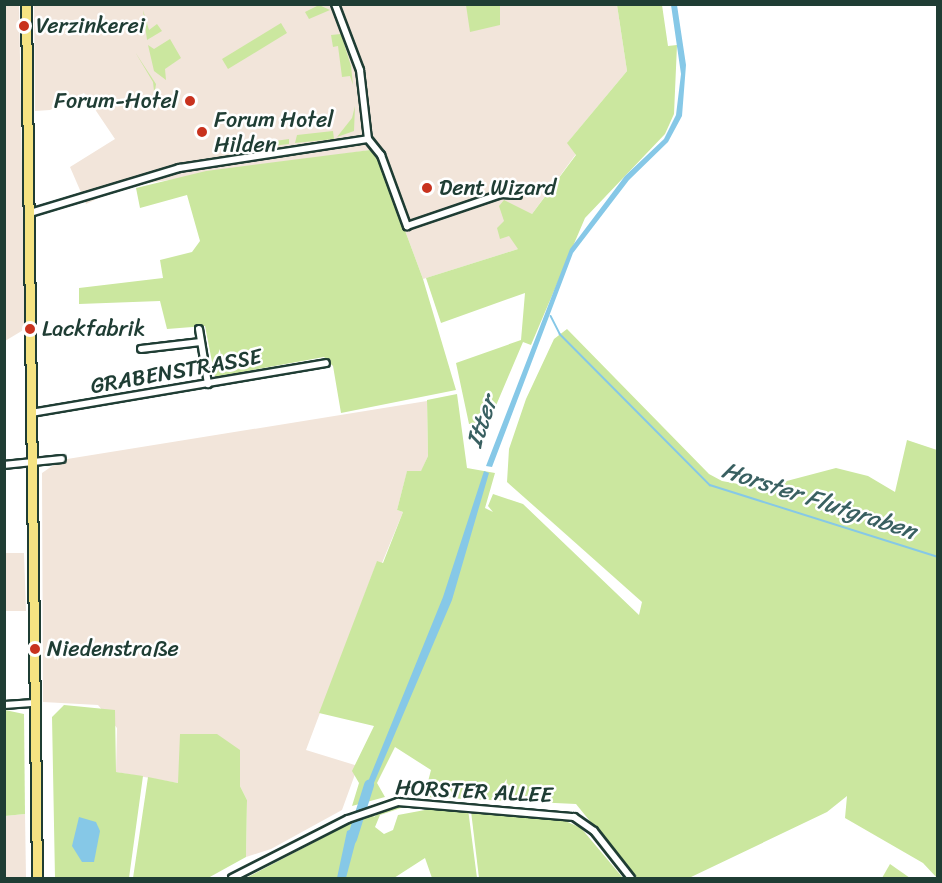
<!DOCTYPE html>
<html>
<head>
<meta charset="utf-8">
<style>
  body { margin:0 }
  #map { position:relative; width:942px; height:883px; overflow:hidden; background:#fff; font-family:Sriracha,sans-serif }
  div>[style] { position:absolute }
  .built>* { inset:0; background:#f2e5da }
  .green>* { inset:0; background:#cbe79f }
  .water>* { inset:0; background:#86c8e7 }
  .stream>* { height:1.5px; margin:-0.75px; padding:0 0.75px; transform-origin:0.75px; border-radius:0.75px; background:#86c8e7 }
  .river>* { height:10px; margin:-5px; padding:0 5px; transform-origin:5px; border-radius:5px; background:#86c8e7 }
  .roads { filter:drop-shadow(2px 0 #1f3d34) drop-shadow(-2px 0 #1f3d34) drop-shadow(0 2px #1f3d34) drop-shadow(0 -2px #1f3d34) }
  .street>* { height:6px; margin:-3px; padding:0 3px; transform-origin:3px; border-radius:3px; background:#fff }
  .primary>* { height:9px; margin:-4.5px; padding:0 4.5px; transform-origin:4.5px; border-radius:4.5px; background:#f5e382 }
  .dots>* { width:16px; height:16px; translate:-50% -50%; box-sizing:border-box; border:3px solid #fff; border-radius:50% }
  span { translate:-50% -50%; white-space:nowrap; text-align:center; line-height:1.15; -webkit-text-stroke:5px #fff; paint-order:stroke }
  .poi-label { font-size:22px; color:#1f3d34 }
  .left { translate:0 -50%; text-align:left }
  .right { translate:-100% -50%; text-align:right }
  .street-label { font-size:22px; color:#1f3d34 }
  .water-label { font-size:24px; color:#396061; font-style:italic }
  .frame { position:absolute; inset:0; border:6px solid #1f3d34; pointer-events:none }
</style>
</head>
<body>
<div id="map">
  <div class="built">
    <div style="clip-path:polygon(19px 4px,25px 329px,5px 341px,4px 5px)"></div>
    <div style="clip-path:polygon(34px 5px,617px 5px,627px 71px,568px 142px,576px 154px,532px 214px,518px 249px,423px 279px,380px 163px,370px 150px,122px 187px,86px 204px,70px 167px,115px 139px,84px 93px,50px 110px,35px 111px)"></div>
    <div style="clip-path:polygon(427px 401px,428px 456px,421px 472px,407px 472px,397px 510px,403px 512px,382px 563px,377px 562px,306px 750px,358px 766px,342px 810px,271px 849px,246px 857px,247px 800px,240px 786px,240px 750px,178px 783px,116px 772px,117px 728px,98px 705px,43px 702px,42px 473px,61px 460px)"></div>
    <div style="clip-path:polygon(5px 553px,24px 553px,26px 611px,5px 611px)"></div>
    <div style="clip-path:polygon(25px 814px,26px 878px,5px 878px,5px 816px)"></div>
  </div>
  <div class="green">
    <div style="clip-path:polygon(319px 5px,330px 10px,309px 19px,305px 12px)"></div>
    <div style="clip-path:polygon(466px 5px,500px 5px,500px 25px,470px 32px)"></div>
    <div style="clip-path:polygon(617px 5px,662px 5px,668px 46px,677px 45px,674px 114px,665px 134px,585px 218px,531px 345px,523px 342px,489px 422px,469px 424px,456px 363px,521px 340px,525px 293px,441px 323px,426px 278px,518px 249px,509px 236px,500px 239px,497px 228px,504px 221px,499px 206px,504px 200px,532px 214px,576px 155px,567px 143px,627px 71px)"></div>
    <div style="clip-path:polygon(143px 10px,149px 30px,157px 24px,162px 31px,147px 40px)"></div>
    <div style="clip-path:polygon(281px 23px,287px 33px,228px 69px,222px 59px)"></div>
    <div style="clip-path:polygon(341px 34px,351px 66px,353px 85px,350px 76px,342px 77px,338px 46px,333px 47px,331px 35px)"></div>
    <div style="clip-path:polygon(170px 39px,181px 58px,165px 69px,166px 80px,154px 71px,148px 45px,154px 49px)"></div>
    <div style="clip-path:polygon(135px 52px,156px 84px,155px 91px,160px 89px,162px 100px,155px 100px,153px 82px)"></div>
    <div style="clip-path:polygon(355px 106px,354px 131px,337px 137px,352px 118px)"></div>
    <div style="clip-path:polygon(333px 131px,334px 139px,295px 143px,297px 135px)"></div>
    <div style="clip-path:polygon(289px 139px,289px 144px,255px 148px,254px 144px)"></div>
    <div style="clip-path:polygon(370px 150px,380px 163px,423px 279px,456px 390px,341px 413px,333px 366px,324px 357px,215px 377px,205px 326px,167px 329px,160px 301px,79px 304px,79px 288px,163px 278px,160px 260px,192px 252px,200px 241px,187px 195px,140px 208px,136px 188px,206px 171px)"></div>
    <div style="clip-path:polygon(567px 329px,709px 474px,722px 481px,760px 488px,836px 468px,868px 476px,895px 492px,907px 440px,937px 450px,937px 878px,923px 863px,845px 818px,847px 796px,827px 812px,689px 878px,636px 878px,576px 804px,424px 797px,431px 770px,395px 747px,377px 783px,385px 797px,352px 806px,359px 783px,352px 771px,374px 726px,319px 713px,377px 561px,383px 563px,403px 512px,397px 510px,407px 471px,421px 471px,428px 456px,427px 400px,457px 394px,467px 468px,495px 473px,485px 508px,493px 512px,488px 506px,493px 494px,523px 504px,639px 615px,642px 602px,507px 482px,509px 449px,526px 399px,554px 339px)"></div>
    <div style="clip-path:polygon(64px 705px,115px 710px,116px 772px,143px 776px,129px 878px,55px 878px,52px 717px)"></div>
    <div style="clip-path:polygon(5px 710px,24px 714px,25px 814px,5px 816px)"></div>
    <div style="clip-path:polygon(180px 734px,217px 734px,240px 750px,240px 786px,247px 800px,246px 857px,208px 878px,133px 878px,148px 777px,178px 783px)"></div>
    <div style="clip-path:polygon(410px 805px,380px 815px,375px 827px,384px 834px,393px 830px,398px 815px,441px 807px,468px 809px,477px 878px,432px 878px,425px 858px,394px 878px,246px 878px,372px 812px,374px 817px,386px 806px)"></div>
    <div style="clip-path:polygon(471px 811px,561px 819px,581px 828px,623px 878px,479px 878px)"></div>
    <div style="clip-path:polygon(890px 864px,910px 878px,882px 878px)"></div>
  </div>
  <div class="water">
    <div style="clip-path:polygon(671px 5px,677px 5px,686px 65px,682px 116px,668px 142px,629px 180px,573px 253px,492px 467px,486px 466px,570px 249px,625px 176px,664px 139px,676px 115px,681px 74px)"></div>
    <div style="clip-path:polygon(484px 471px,489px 473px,452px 600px,368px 797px,361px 799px,443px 597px)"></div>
    <div style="clip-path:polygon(79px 817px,96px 822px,100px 831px,94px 862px,82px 862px,72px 846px)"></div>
    <div style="clip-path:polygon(360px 825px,346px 878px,337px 878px,347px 831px)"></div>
  </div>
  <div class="stream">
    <div style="left:551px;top:316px;width:20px;rotate:63deg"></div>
    <div style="left:560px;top:334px;width:213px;rotate:45.2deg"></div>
    <div style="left:710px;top:485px;width:239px;rotate:17.5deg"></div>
  </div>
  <div class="river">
    <div style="left:352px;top:839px;width:57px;rotate:-72.5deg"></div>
  </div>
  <div class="roads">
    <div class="street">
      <div style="left:335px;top:4px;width:71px;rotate:69.3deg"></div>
      <div style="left:360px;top:70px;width:69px;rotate:83.4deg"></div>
      <div style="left:368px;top:139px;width:21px;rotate:51deg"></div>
      <div style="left:381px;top:155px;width:76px;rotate:69.9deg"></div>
      <div style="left:407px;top:226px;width:99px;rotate:-18.8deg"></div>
      <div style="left:501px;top:194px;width:17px;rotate:3deg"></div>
      <div style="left:30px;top:213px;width:156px;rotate:-16.8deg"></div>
      <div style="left:179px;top:168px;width:191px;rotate:-8.7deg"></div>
      <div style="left:199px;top:329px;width:56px;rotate:80.7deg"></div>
      <div style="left:141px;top:349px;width:60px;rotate:-6.7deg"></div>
      <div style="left:31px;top:413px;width:299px;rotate:-9.6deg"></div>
      <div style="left:4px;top:465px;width:58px;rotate:-5.9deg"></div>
      <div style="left:4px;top:705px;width:31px;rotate:-4deg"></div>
      <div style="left:232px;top:878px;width:130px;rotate:-27deg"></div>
      <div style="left:348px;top:819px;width:53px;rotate:-18.8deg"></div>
      <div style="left:398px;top:802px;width:177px;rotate:4.9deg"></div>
      <div style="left:574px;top:817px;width:24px;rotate:35deg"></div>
      <div style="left:594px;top:831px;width:60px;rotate:51.8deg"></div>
    </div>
    <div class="primary">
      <div style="left:26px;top:4px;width:874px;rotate:89.28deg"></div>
    </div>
  </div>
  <div class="dots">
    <div style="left:24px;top:26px;background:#c8321e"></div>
    <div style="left:190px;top:101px;background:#c8321e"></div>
    <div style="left:202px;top:132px;background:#c8321e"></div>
    <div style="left:427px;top:188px;background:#c8321e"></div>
    <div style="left:30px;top:329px;background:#c8321e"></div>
    <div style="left:35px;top:649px;background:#c8321e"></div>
  </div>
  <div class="poi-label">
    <span class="left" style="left:36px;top:26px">Verzinkerei</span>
    <span class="right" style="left:178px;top:101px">Forum-Hotel</span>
    <span class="left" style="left:214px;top:132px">Forum Hotel<br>Hilden</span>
    <span class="left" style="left:439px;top:188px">Dent Wizard</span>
    <span class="left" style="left:42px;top:329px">Lackfabrik</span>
    <span class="left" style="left:47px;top:649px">Niedenstraße</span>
  </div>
  <div class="street-label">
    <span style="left:176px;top:371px;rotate:-10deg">GRABENSTRASSE</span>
    <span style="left:474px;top:791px;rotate:3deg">HORSTER ALLEE</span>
  </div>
  <div class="water-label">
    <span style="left:482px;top:422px;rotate:-71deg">Itter</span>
    <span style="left:819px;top:501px;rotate:18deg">Horster Flutgraben</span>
  </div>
  <div class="frame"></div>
</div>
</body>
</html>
